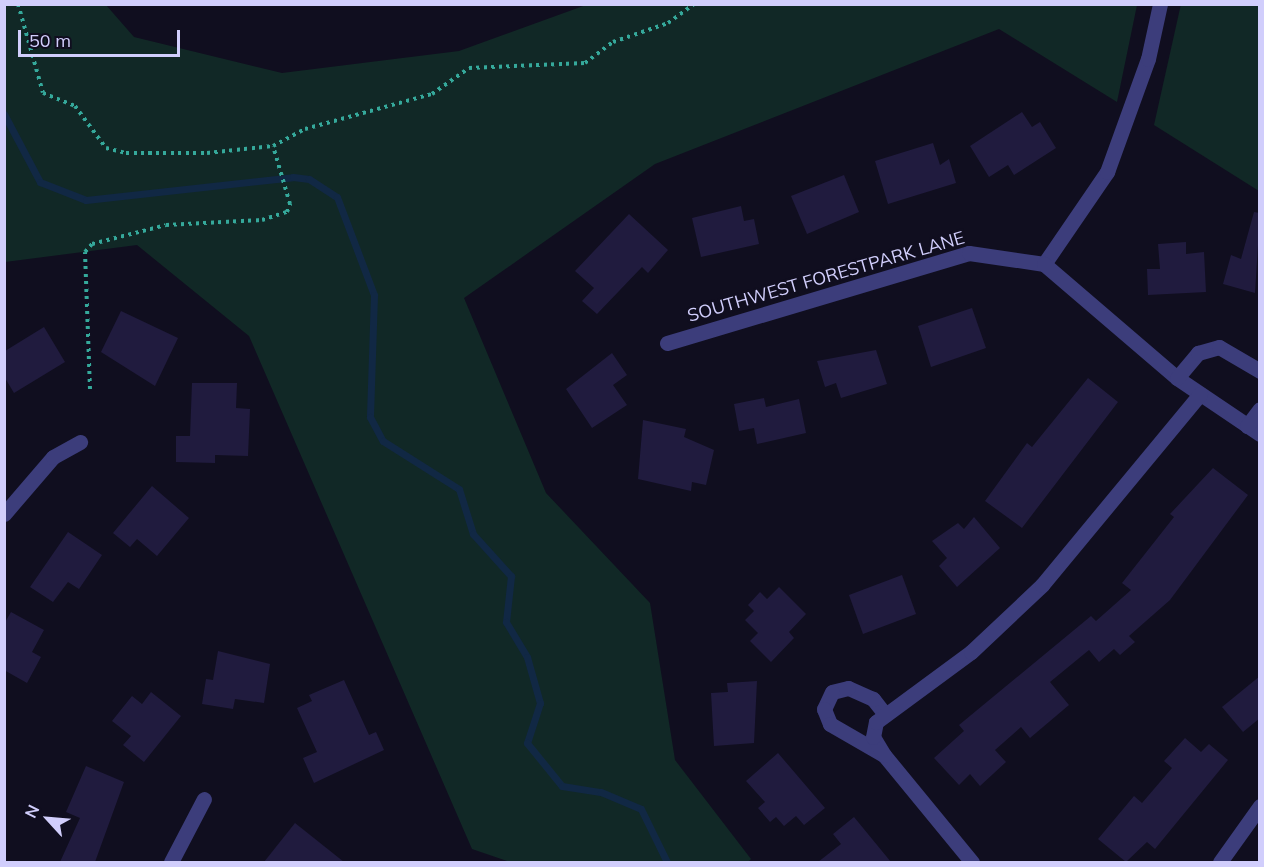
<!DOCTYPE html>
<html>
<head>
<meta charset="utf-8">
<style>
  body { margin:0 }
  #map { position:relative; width:1264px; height:867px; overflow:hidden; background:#100e1f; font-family:Mulish,sans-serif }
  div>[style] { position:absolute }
  .green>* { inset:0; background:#112826 }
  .stream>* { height:7px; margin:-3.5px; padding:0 3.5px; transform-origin:3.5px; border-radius:3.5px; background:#112844 }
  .building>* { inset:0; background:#201b3e }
  .path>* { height:4px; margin-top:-2px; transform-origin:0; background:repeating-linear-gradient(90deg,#35a99b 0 3px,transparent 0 7.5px) }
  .minor>* { height:15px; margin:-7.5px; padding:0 7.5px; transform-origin:7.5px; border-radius:7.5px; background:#3c3d7b }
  span { translate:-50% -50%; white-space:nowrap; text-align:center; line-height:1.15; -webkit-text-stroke:4.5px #100e1f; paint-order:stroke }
  .street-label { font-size:18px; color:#d1cefc }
  .frame { position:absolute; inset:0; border:6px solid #d1cefc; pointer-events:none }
  .north { position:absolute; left:18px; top:789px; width:60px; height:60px; -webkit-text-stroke:4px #100e1f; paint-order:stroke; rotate:296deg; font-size:16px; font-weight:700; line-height:24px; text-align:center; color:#d1cefc }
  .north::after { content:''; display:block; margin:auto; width:21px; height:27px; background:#d1cefc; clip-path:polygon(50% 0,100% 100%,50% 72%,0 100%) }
  .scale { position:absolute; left:18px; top:30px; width:162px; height:27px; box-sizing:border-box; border:3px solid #d1cefc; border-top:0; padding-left:8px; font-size:18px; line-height:21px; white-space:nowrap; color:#d1cefc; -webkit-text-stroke:4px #100e1f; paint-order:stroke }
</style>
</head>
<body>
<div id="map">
  <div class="green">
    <div style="clip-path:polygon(1181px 4px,1259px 5px,1259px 191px,1154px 125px)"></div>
    <div style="clip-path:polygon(4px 5px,106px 5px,134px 37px,282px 73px,459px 51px,586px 5px,1137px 5px,1117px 102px,999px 29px,655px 164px,464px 298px,546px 493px,650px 603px,675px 760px,751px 859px,748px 862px,510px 862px,472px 849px,249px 336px,137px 245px,5px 262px)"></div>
  </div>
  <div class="stream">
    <div style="left:4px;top:114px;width:77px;rotate:62.1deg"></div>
    <div style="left:40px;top:182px;width:49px;rotate:21.4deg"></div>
    <div style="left:86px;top:200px;width:208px;rotate:-6.3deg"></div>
    <div style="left:293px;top:177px;width:16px;rotate:7deg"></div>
    <div style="left:309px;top:179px;width:33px;rotate:33deg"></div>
    <div style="left:337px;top:197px;width:105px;rotate:69.3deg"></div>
    <div style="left:374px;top:295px;width:122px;rotate:91.9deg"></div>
    <div style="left:370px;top:417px;width:27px;rotate:62deg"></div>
    <div style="left:383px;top:441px;width:90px;rotate:32.3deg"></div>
    <div style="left:459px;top:489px;width:47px;rotate:72.7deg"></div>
    <div style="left:473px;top:534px;width:57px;rotate:47.9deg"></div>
    <div style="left:511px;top:576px;width:46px;rotate:96.2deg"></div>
    <div style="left:506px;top:622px;width:41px;rotate:59deg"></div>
    <div style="left:527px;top:657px;width:48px;rotate:74.2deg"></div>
    <div style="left:540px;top:703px;width:42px;rotate:108deg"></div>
    <div style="left:527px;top:743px;width:55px;rotate:50.9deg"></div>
    <div style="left:562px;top:786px;width:39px;rotate:9deg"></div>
    <div style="left:601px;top:792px;width:43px;rotate:23deg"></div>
    <div style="left:641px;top:809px;width:59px;rotate:63.9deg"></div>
  </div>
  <div class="building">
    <div style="clip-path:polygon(1022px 112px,1032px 127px,1040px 122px,1056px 148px,1014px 175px,1008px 165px,989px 177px,970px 146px)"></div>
    <div style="clip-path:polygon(933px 143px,940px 165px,949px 159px,956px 183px,888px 204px,875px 161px)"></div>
    <div style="clip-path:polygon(844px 175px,859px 212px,807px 234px,791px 196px)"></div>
    <div style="clip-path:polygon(741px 206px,744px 221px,754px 219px,759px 244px,701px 257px,692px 218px)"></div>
    <div style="clip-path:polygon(1254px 212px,1260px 213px,1255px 293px,1223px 284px,1231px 255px,1241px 259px)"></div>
    <div style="clip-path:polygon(629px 214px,668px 250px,648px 273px,642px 267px,597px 314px,582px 301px,594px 288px,575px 271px)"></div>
    <div style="clip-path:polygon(1186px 242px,1186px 254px,1204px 252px,1206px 292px,1148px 295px,1147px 269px,1160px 269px,1158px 244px)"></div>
    <div style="clip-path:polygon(972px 308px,986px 348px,931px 367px,918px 326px)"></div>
    <div style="clip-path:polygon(121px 311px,178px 338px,155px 386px,101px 352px)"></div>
    <div style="clip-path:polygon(44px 327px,65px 362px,14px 393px,5px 378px,5px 351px)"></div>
    <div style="clip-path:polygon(876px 350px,887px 384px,841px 398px,836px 383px,825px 387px,817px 361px)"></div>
    <div style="clip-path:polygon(612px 353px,627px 375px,613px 385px,627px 405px,592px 428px,566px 389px)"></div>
    <div style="clip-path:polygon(1088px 378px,1118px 402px,1022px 528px,985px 501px,1027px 443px,1032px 447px)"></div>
    <div style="clip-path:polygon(192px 383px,237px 383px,236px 408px,250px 409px,248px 456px,215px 455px,215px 463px,176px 462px,176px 436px,190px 436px)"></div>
    <div style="clip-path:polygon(764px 398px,766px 407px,799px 399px,806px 433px,757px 444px,754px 428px,739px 431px,734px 404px)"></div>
    <div style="clip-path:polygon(643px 420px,686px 429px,684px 437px,714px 450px,706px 485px,692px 482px,691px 491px,638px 479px)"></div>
    <div style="clip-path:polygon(1213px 468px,1248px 495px,1170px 600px,1129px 636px,1135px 642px,1120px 655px,1114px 649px,1099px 662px,1089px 650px,1050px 682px,1069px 705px,1030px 738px,1021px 727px,995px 750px,1006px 762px,980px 786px,970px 774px,959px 785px,934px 758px,964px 731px,959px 725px,1091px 616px,1096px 621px,1131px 590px,1122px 583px,1174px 517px,1170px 514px)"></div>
    <div style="clip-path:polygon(152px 486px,189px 518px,157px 556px,137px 539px,130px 547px,113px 533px)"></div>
    <div style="clip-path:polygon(974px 517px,1000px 548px,957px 587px,939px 566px,947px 558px,932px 541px,958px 523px,964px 529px)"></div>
    <div style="clip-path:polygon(68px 532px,102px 555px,79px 589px,68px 582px,53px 602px,30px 587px)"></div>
    <div style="clip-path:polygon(902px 575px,916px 614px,863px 634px,849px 595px)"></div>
    <div style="clip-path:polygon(779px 587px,806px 614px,789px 632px,794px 638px,771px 662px,750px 641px,758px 633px,745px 620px,754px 611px,748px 605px,760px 592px,767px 599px)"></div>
    <div style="clip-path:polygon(11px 612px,44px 630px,32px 652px,41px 657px,27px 683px,4px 670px,4px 624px)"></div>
    <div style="clip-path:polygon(218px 651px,270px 664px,264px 703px,235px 699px,233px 709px,202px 704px,206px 679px,213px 680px)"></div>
    <div style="clip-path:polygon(1260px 676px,1260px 718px,1243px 732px,1222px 707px)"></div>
    <div style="clip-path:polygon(344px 680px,369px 735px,376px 732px,384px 750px,314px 783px,303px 758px,317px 752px,297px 708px,312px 701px,309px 695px)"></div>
    <div style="clip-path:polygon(757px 681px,754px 743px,714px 746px,711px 693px,728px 692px,727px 683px)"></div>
    <div style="clip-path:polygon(151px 692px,181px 716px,144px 762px,123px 745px,131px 736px,112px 721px,132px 696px,142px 704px)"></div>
    <div style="clip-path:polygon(1185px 738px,1201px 752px,1209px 744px,1228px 760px,1155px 849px,1147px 842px,1126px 862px,1098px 839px,1134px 796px,1142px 803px,1172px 768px,1164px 761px)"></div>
    <div style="clip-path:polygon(778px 753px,825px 808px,804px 825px,796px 816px,784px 826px,776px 817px,770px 822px,758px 808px,765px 802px,746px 781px)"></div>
    <div style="clip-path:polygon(86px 766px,124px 782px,95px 862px,60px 862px,80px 818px,66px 812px)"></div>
    <div style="clip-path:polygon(854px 817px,891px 862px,818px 862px,841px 844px,833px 834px)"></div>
    <div style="clip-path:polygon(295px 823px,344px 862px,264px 862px)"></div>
  </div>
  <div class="path">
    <div style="left:18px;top:4px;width:92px;rotate:74.3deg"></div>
    <div style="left:43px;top:93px;width:35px;rotate:22deg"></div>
    <div style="left:75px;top:106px;width:52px;rotate:53.6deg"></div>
    <div style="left:106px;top:148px;width:21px;rotate:14deg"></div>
    <div style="left:126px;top:153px;width:81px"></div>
    <div style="left:207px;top:153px;width:66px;rotate:-6.1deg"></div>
    <div style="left:273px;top:146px;width:36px;rotate:-28deg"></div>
    <div style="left:305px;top:129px;width:132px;rotate:-15.4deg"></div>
    <div style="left:432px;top:94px;width:45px;rotate:-35.1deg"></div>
    <div style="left:469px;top:68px;width:116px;rotate:-2.5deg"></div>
    <div style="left:585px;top:63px;width:35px;rotate:-37deg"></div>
    <div style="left:613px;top:42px;width:58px;rotate:-19.1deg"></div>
    <div style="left:668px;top:23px;width:32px;rotate:-36deg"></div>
    <div style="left:90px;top:389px;width:137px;rotate:-92.1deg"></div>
    <div style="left:85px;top:252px;width:11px;rotate:-49deg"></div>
    <div style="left:92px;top:244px;width:76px;rotate:-14.4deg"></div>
    <div style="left:166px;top:225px;width:96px;rotate:-3deg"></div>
    <div style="left:262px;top:220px;width:26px;rotate:-18deg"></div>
    <div style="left:287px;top:212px;width:9px;rotate:-69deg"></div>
    <div style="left:290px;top:204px;width:60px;rotate:-106.3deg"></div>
  </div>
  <div class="minor">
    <div style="left:1044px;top:264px;width:112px;rotate:-55.6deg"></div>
    <div style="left:1107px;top:172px;width:120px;rotate:-70.1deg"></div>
    <div style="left:1148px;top:59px;width:56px;rotate:-77.7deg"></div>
    <div style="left:667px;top:343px;width:315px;rotate:-16.6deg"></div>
    <div style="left:969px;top:253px;width:76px;rotate:8.3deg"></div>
    <div style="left:1044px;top:264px;width:175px;rotate:40.6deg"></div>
    <div style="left:1177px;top:378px;width:100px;rotate:34deg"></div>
    <div style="left:1177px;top:378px;width:33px;rotate:-50deg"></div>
    <div style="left:1198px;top:353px;width:22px;rotate:-16deg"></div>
    <div style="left:1219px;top:347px;width:48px;rotate:30.3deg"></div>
    <div style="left:1247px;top:426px;width:21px;rotate:-53deg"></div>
    <div style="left:4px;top:514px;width:75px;rotate:-49.3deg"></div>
    <div style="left:53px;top:457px;width:31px;rotate:-29deg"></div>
    <div style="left:884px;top:713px;width:18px;rotate:-128deg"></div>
    <div style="left:873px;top:699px;width:27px;rotate:-156deg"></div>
    <div style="left:848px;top:688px;width:16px;rotate:166deg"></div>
    <div style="left:832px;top:692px;width:19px;rotate:115deg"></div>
    <div style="left:824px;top:709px;width:16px;rotate:68deg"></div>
    <div style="left:830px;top:724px;width:62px;rotate:29.9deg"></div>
    <div style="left:884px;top:755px;width:139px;rotate:50.6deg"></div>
    <div style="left:884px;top:755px;width:21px;rotate:-121deg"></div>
    <div style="left:873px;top:737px;width:15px;rotate:-79deg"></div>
    <div style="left:876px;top:722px;width:118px;rotate:-36.4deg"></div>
    <div style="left:971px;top:652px;width:98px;rotate:-43.3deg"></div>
    <div style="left:1042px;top:585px;width:248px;rotate:-50.4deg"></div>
    <div style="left:171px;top:862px;width:71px;rotate:-62.4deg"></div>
    <div style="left:1220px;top:862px;width:69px;rotate:-54.5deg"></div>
  </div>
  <div class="street-label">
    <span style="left:826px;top:277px;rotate:-16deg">SOUTHWEST FORESTPARK LANE</span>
  </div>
  <div class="frame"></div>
  <div class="north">N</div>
  <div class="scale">50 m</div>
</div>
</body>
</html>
